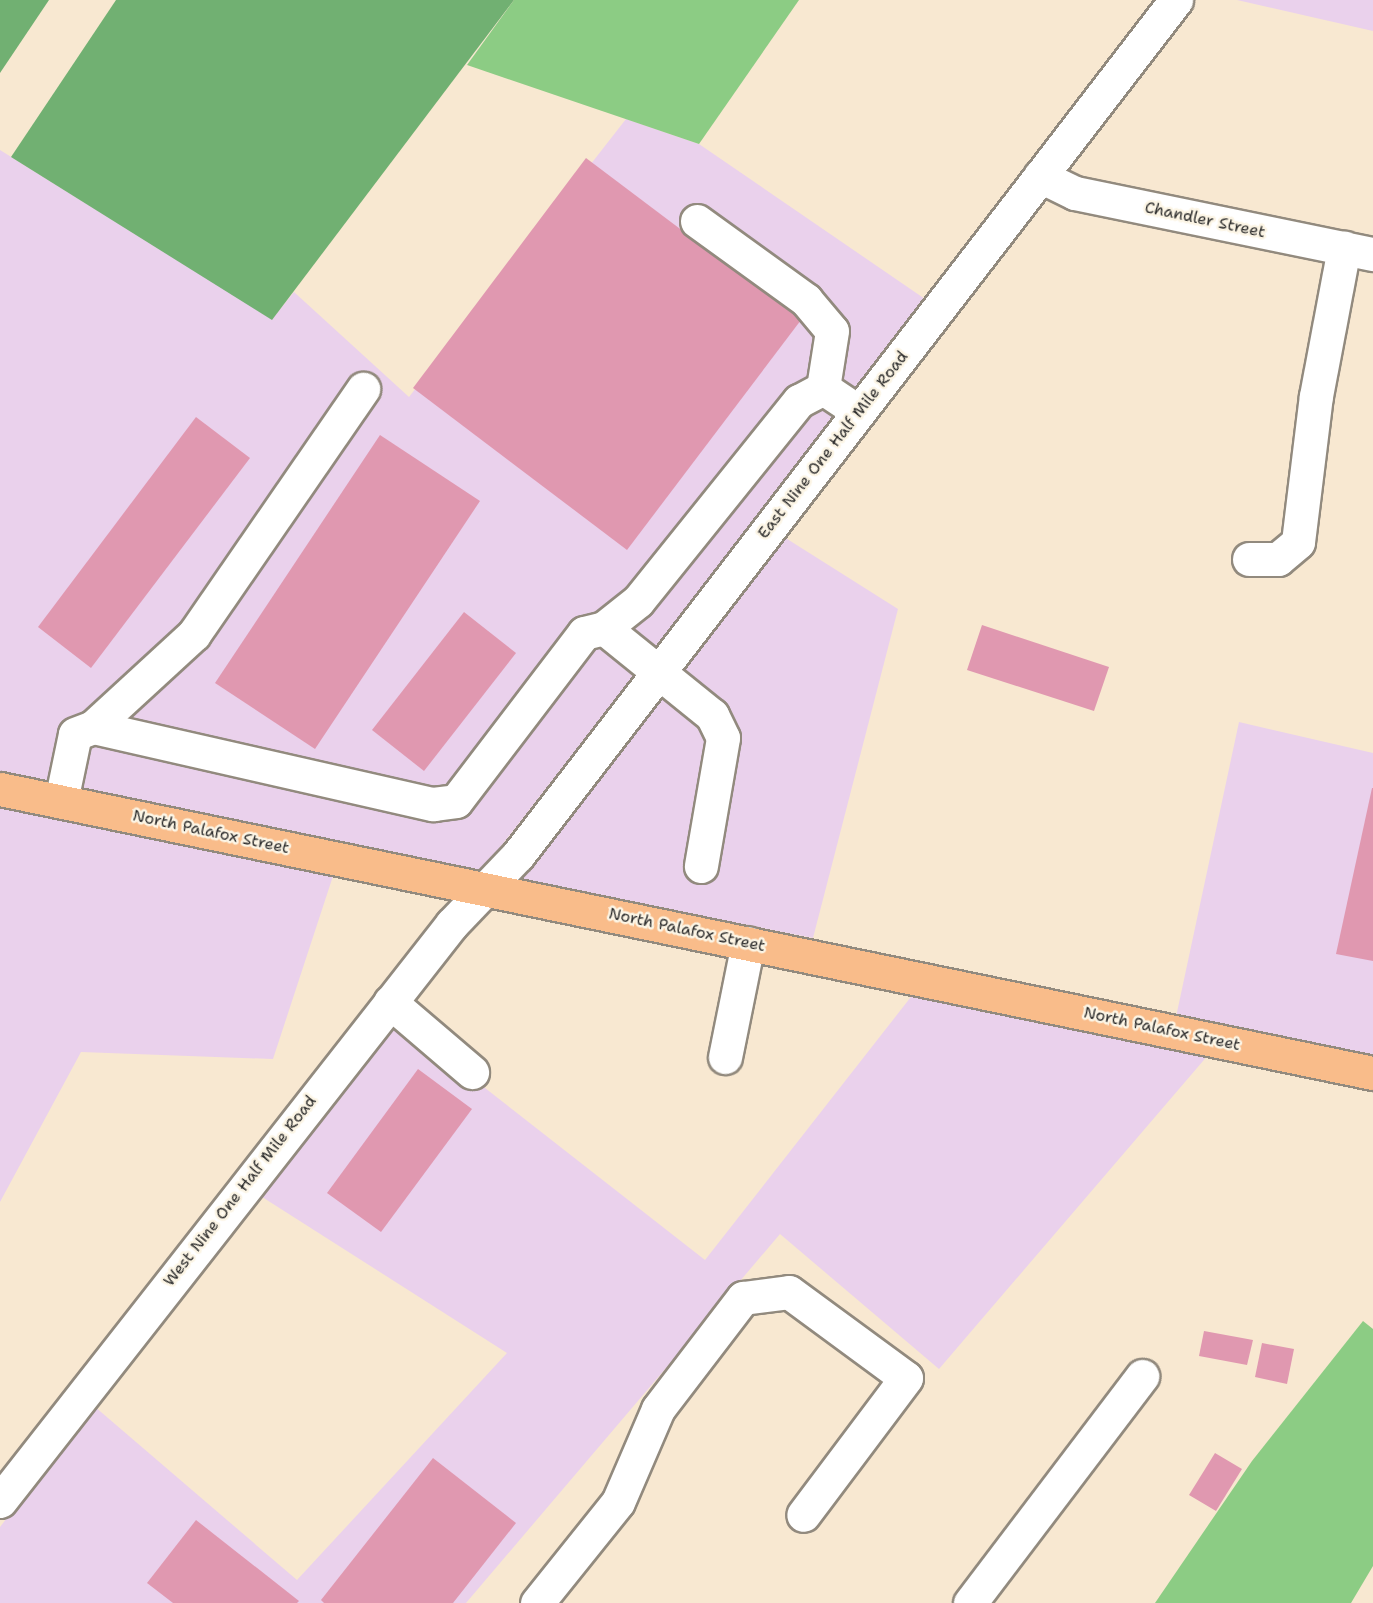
<!DOCTYPE html>
<html>
<head>
<meta charset="utf-8">
<style>
  body { margin:0 }
  #map { position:relative; width:1373px; height:1603px; overflow:hidden; background:#f8e8d1; font-family:"Shantell Sans",sans-serif }
  div>[style] { position:absolute }
  .built>* { inset:0; background:#ead1ec }
  .green>* { inset:0; background:#8ccc84 }
  .forest>* { inset:0; background:#71b072 }
  .building>* { inset:0; background:#e098b0 }
  .roads { filter:drop-shadow(2px 0 #928a7e) drop-shadow(-2px 0 #928a7e) drop-shadow(0 2px #928a7e) drop-shadow(0 -2px #928a7e) }
  .minor>* { height:33px; margin:-16.5px; padding:0 16.5px; transform-origin:16.5px; border-radius:16.5px; background:#fff }
  .major>* { height:33px; margin:-16.5px; padding:0 16.5px; transform-origin:16.5px; border-radius:16.5px; background:#f9bc8a }
  span { translate:-50% -50%; white-space:nowrap; text-align:center; line-height:1.15; -webkit-text-stroke:5px #fcf5e5; paint-order:stroke }
  .street-label { font-size:16px; color:#2b2b2b }
</style>
</head>
<body>
<div id="map">
  <div class="built">
    <div style="clip-path:polygon(1237px 0,1373px 0,1373px 31px)"></div>
    <div style="clip-path:polygon(626px 119px,699px 144px,925px 299px,481px 872px,0 773px,0 150px,272px 319px,294px 292px,409px 397px)"></div>
    <div style="clip-path:polygon(784px 537px,898px 609px,813px 938px,519px 880px)"></div>
    <div style="clip-path:polygon(1239px 722px,1373px 753px,1373px 1058px,1176px 1017px)"></div>
    <div style="clip-path:polygon(0 804px,334px 873px,273px 1059px,81px 1052px,0 1202px)"></div>
    <div style="clip-path:polygon(914px 993px,1209px 1054px,939px 1369px,780px 1234px,466px 1603px,0 1603px,0 1527px,94px 1406px,297px 1580px,507px 1353px,259px 1195px,398px 1020px,705px 1260px)"></div>
  </div>
  <div class="green">
    <div style="clip-path:polygon(514px 0,799px 0,699px 144px,467px 65px)"></div>
    <div style="clip-path:polygon(1363px 1321px,1373px 1329px,1373px 1566px,1351px 1603px,1155px 1603px,1252px 1461px)"></div>
  </div>
  <div class="forest">
    <div style="clip-path:polygon(0 0,49px 0,0 73px)"></div>
    <div style="clip-path:polygon(116px 0,514px 0,272px 320px,11px 157px)"></div>
  </div>
  <div class="building">
    <div style="clip-path:polygon(586px 158px,801px 320px,627px 550px,413px 388px)"></div>
    <div style="clip-path:polygon(196px 417px,250px 458px,91px 668px,38px 627px)"></div>
    <div style="clip-path:polygon(380px 435px,480px 501px,315px 749px,215px 683px)"></div>
    <div style="clip-path:polygon(464px 612px,516px 653px,424px 771px,372px 730px)"></div>
    <div style="clip-path:polygon(982px 625px,1109px 667px,1094px 711px,967px 670px)"></div>
    <div style="clip-path:polygon(1372px 788px,1373px 788px,1373px 961px,1336px 954px)"></div>
    <div style="clip-path:polygon(418px 1069px,472px 1109px,381px 1232px,327px 1193px)"></div>
    <div style="clip-path:polygon(1204px 1331px,1253px 1340px,1247px 1365px,1199px 1356px)"></div>
    <div style="clip-path:polygon(1262px 1343px,1294px 1349px,1287px 1384px,1255px 1377px)"></div>
    <div style="clip-path:polygon(1215px 1453px,1242px 1469px,1216px 1511px,1189px 1495px)"></div>
    <div style="clip-path:polygon(433px 1458px,516px 1523px,453px 1603px,324px 1603px,321px 1600px)"></div>
    <div style="clip-path:polygon(196px 1520px,299px 1601px,297px 1603px,173px 1603px,147px 1583px)"></div>
  </div>
  <div class="roads">
    <div class="minor">
      <div style="left:1040px;top:176px;width:39px;rotate:26deg"></div>
      <div style="left:1075px;top:193px;width:304px;rotate:11.6deg"></div>
      <div style="left:697px;top:221px;width:135px;rotate:35.9deg"></div>
      <div style="left:806px;top:300px;width:40px;rotate:50deg"></div>
      <div style="left:832px;top:331px;width:58px;rotate:99deg"></div>
      <div style="left:1249px;top:559px;width:29px"></div>
      <div style="left:1278px;top:559px;width:26px;rotate:-40deg"></div>
      <div style="left:1298px;top:542px;width:147px;rotate:-83deg"></div>
      <div style="left:1316px;top:396px;width:151px;rotate:-79.3deg"></div>
      <div style="left:604px;top:628px;width:43px;rotate:-38.5deg"></div>
      <div style="left:638px;top:601px;width:257px;rotate:-51.2deg"></div>
      <div style="left:799px;top:401px;width:27px;rotate:-28deg"></div>
      <div style="left:823px;top:388px;width:43px;rotate:33.7deg"></div>
      <div style="left:93px;top:727px;width:137px;rotate:-42.6deg"></div>
      <div style="left:194px;top:634px;width:298px;rotate:-55.4deg"></div>
      <div style="left:61px;top:801px;width:68px;rotate:-78.2deg"></div>
      <div style="left:75px;top:734px;width:19px;rotate:-21deg"></div>
      <div style="left:93px;top:727px;width:349px;rotate:12.8deg"></div>
      <div style="left:433px;top:804px;width:23px;rotate:-7deg"></div>
      <div style="left:456px;top:801px;width:211px;rotate:-52.7deg"></div>
      <div style="left:584px;top:633px;width:21px;rotate:-14deg"></div>
      <div style="left:604px;top:628px;width:139px;rotate:38.9deg"></div>
      <div style="left:712px;top:715px;width:25px;rotate:64deg"></div>
      <div style="left:723px;top:738px;width:130px;rotate:99.8deg"></div>
      <div style="left:390px;top:1002px;width:108px;rotate:40.5deg"></div>
      <div style="left:725px;top:1057px;width:116px;rotate:-78.6deg"></div>
      <div style="left:0;top:1501px;width:733px;rotate:-51.93deg"></div>
      <div style="left:452px;top:924px;width:95px;rotate:-46.3deg"></div>
      <div style="left:518px;top:855px;width:1079px;rotate:-52.42deg"></div>
      <div style="left:537px;top:1603px;width:129px;rotate:-51.3deg"></div>
      <div style="left:618px;top:1502px;width:101px;rotate:-66.7deg"></div>
      <div style="left:658px;top:1409px;width:140px;rotate:-52.6deg"></div>
      <div style="left:743px;top:1298px;width:46px;rotate:-7.4deg"></div>
      <div style="left:789px;top:1292px;width:145px;rotate:36.3deg"></div>
      <div style="left:906px;top:1378px;width:171px;rotate:126.9deg"></div>
      <div style="left:970px;top:1603px;width:285px;rotate:-52.8deg"></div>
    </div>
    <div class="major">
      <div style="left:0;top:789px;width:1402px;rotate:11.69deg"></div>
    </div>
  </div>
  <div class="street-label">
    <span style="left:1205px;top:220px;rotate:12deg">Chandler Street</span>
    <span style="left:833px;top:445px;rotate:-52deg">East Nine One Half Mile Road</span>
    <span style="left:211px;top:832px;rotate:12deg">North Palafox Street</span>
    <span style="left:687px;top:930px;rotate:12deg">North Palafox Street</span>
    <span style="left:1162px;top:1029px;rotate:12deg">North Palafox Street</span>
    <span style="left:240px;top:1191px;rotate:-52deg">West Nine One Half Mile Road</span>
  </div>
</div>
</body>
</html>
